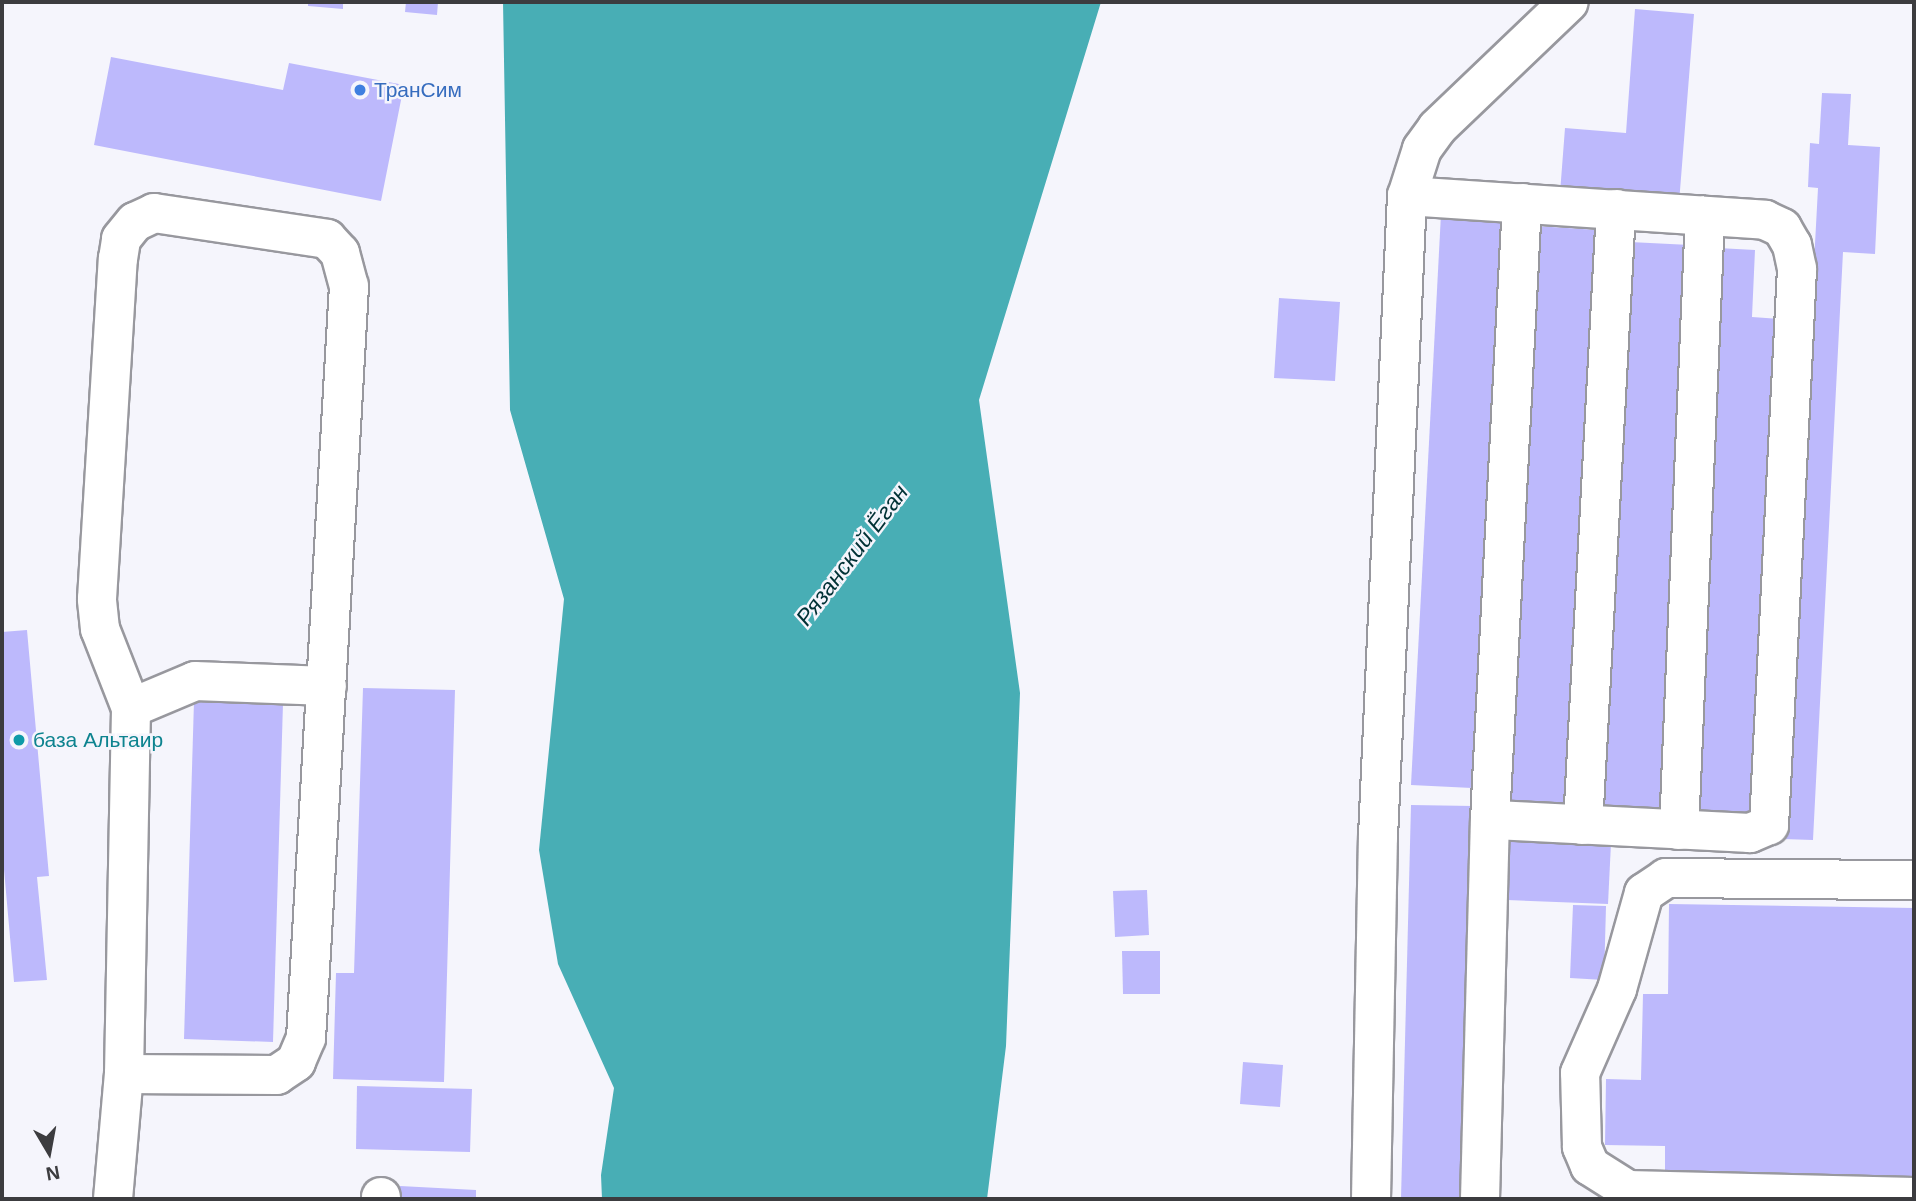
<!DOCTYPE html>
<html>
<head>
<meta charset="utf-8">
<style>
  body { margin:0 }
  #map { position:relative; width:1916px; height:1201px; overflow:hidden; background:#f5f5fc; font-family:Arial,sans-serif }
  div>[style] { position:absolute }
  .water>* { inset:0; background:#48aeb5 }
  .building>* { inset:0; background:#bdb9fc }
  .roads { filter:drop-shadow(2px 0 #98989e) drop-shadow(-2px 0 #98989e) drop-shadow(0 2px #98989e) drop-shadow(0 -2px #98989e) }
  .minor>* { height:38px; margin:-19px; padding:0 19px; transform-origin:19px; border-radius:19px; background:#fff }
  .dots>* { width:19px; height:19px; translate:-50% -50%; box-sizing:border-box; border:4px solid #f5f5fc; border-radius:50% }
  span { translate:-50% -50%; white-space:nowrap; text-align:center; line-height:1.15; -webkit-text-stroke:5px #f5f5fc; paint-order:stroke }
  .shop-label { font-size:21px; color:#366cbe }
  .left { translate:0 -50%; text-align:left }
  .culture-label { font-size:21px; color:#0d838f }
  .water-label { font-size:23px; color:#003135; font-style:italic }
  .frame { position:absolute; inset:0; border:4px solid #3c3c3f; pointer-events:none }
  .north { position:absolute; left:14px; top:1117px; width:70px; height:70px; -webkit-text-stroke:5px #f5f5fc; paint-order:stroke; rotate:170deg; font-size:19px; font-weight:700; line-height:28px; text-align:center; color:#3c3c3f }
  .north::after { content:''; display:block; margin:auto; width:24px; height:32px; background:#3c3c3f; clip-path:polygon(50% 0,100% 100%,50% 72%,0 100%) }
</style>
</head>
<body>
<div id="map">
  <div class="water">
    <div style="clip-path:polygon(503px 2px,1101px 2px,979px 400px,1020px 693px,1006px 1046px,987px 1199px,602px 1199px,601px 1175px,614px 1088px,558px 964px,539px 850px,564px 599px,510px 410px)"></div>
  </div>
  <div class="building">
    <div style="clip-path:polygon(308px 2px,343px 2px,343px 9px,308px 6px)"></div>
    <div style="clip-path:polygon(406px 2px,438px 2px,437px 15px,405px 12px)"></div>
    <div style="clip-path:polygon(1635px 9px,1694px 14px,1679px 203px,1560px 193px,1565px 128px,1626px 133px)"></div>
    <div style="clip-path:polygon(111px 57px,283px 90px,289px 63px,404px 85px,381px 201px,94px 145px)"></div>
    <div style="clip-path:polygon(1822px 93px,1851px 94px,1848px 145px,1880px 147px,1875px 254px,1843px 252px,1813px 840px,1783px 839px,1818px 188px,1808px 187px,1810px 143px,1819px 144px)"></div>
    <div style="clip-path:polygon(1441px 214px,1502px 218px,1472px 788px,1411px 785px)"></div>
    <div style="clip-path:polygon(1536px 226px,1598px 230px,1565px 805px,1504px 802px)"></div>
    <div style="clip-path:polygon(1630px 242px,1690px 245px,1660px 810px,1601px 807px)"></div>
    <div style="clip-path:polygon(1718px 248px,1755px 250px,1752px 317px,1780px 319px,1759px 814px,1696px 812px)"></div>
    <div style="clip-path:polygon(1279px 298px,1340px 302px,1335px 381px,1274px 378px)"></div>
    <div style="clip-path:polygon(27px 630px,49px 876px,37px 877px,47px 980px,14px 982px,2px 847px,2px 632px)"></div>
    <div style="clip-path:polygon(363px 688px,455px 690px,444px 1082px,333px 1079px,336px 973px,354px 973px)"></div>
    <div style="clip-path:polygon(194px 701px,283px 703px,273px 1042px,184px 1039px)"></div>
    <div style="clip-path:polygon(1411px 805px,1473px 806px,1463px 1199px,1401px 1199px)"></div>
    <div style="clip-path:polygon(1509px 838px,1611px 843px,1608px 904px,1507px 900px)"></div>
    <div style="clip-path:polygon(1147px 890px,1149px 935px,1115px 937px,1113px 891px)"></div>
    <div style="clip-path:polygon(1669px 904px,1914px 908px,1914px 1179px,1665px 1174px,1665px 1146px,1605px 1145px,1606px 1079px,1641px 1080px,1643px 994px,1668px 994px)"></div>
    <div style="clip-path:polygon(1573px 905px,1606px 906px,1604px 980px,1570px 978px)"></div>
    <div style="clip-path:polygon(1122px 951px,1160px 951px,1160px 994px,1123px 994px)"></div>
    <div style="clip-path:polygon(1243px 1062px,1283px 1065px,1280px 1107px,1240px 1104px)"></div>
    <div style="clip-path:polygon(357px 1086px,472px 1089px,470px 1152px,356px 1149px)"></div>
    <div style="clip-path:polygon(400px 1186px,476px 1190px,476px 1199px,400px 1199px)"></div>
  </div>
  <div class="roads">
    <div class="minor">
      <div style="left:1407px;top:196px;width:359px;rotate:3.8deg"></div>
      <div style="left:1765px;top:220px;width:19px;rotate:25deg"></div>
      <div style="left:1782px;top:228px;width:20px;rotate:60deg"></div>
      <div style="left:1792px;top:245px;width:25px;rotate:78deg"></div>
      <div style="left:1797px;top:269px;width:557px;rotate:92.88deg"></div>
      <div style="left:1769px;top:825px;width:21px;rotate:157deg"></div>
      <div style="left:1750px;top:833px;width:260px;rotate:-177.1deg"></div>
      <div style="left:131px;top:708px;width:69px;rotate:-22.9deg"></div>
      <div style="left:195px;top:681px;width:132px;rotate:2.2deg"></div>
      <div style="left:1583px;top:825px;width:617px;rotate:-86.93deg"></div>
      <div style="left:1679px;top:830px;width:615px;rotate:-87.58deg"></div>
      <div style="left:1628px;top:1190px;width:286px;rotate:1.4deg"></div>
      <div style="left:113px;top:1199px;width:125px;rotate:-85deg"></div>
      <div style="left:124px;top:1074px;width:366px;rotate:-88.9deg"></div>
      <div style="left:131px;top:708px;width:85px;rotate:-111.4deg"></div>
      <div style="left:100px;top:629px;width:30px;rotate:-96deg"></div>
      <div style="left:97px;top:599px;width:341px;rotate:-86.5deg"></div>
      <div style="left:118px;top:259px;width:20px;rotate:-81deg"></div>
      <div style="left:121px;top:239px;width:22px;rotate:-51deg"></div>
      <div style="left:135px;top:222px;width:21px;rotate:-25deg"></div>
      <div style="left:154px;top:213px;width:175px;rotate:8.5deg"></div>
      <div style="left:327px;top:239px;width:19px;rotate:47deg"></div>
      <div style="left:340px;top:253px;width:34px;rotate:75deg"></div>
      <div style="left:349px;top:286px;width:753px;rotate:93.27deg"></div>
      <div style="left:306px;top:1038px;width:26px;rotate:113deg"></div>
      <div style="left:296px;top:1062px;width:23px;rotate:146deg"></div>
      <div style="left:277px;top:1075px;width:153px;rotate:-179.6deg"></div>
      <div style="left:381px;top:1199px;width:2px;rotate:-90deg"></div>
      <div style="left:1371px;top:1199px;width:362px;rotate:-88.9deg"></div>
      <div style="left:1378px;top:837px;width:642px;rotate:-87.41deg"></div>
      <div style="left:1407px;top:196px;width:49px;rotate:-72.3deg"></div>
      <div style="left:1422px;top:149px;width:26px;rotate:-54deg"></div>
      <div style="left:1437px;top:128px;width:182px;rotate:-43.7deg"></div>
      <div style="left:1480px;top:1199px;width:379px;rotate:-88.5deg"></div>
      <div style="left:1490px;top:820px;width:618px;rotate:-87.03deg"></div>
      <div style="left:1628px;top:1199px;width:9px;rotate:-90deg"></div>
      <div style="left:1628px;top:1190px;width:45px;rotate:-147.7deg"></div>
      <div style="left:1590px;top:1166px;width:21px;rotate:-113deg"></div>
      <div style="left:1582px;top:1147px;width:74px;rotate:-91.5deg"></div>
      <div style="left:1580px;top:1073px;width:92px;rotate:-66.2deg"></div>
      <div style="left:1617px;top:989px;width:100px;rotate:-74.3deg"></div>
      <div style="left:1644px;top:893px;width:27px;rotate:-34deg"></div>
      <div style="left:1666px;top:878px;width:248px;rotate:0.5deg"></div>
    </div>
  </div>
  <div class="dots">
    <div style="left:360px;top:90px;background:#3f7fe0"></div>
    <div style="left:19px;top:740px;background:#0f9aa8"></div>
  </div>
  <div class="shop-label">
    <span class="left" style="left:374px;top:90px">ТранСим</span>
  </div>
  <div class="culture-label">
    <span class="left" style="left:33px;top:740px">база Альтаир</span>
  </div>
  <div class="water-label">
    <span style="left:852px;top:555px;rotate:-53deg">Рязанский Ёган</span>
  </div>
  <div class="frame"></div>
  <div class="north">N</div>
</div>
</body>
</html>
